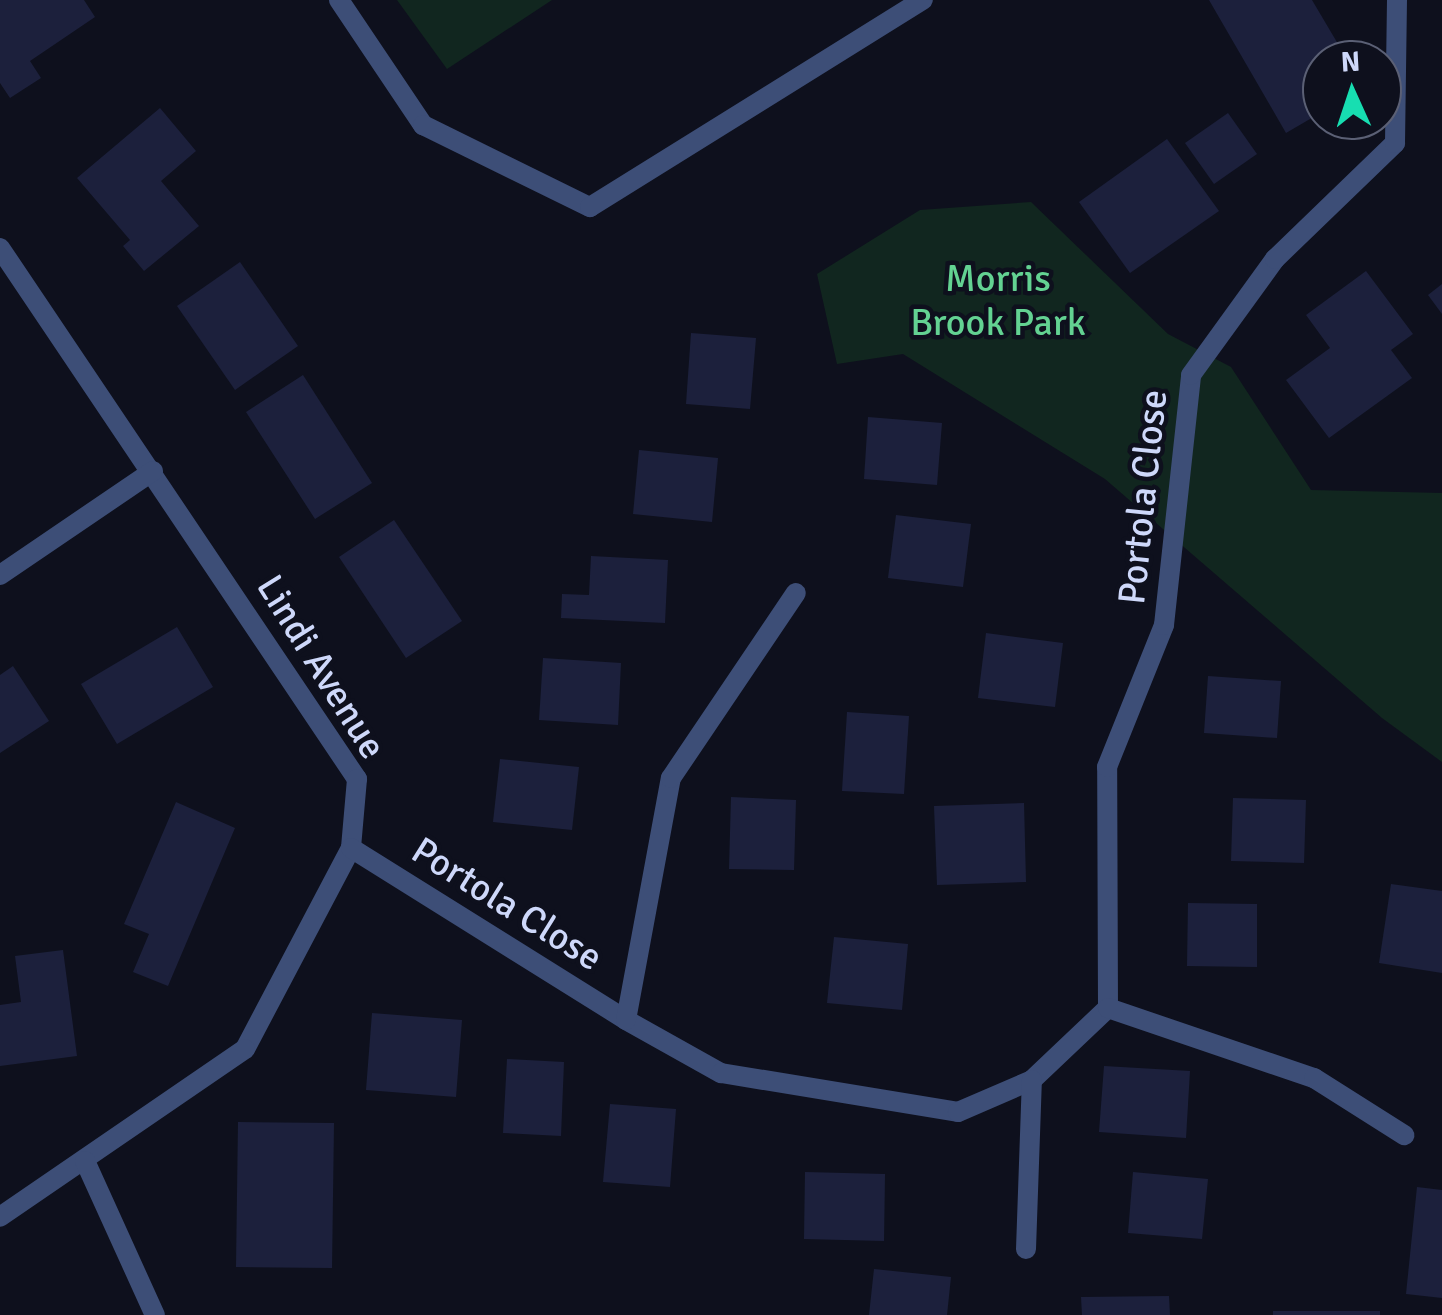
<!DOCTYPE html>
<html>
<head>
<meta charset="utf-8">
<style>
  body { margin:0 }
  #map { position:relative; width:1442px; height:1315px; overflow:hidden; background:#0e101d; font-family:Signika,sans-serif }
  div>[style] { position:absolute }
  .green>* { inset:0; background:#11261f }
  .building>* { inset:0; background:#1c203c }
  .service>* { height:20px; margin:-10px; padding:0 10px; transform-origin:10px; border-radius:10px; background:#3d4e77 }
  .minor>* { height:20px; margin:-10px; padding:0 10px; transform-origin:10px; border-radius:10px; background:#3d4e77 }
  span { translate:-50% -50%; white-space:nowrap; text-align:center; line-height:1.15; -webkit-text-stroke:9px #0e101d; paint-order:stroke }
  .park-label { font-size:38px; color:#63d292 }
  .street-label { font-size:38px; color:#ced8fa }
  .north { position:absolute; left:1302px; top:40px; width:100px; height:100px; box-sizing:border-box; background:#0e101d; border:2px solid #5b6075; border-radius:50%; rotate:357deg; font-size:28px; font-weight:700; line-height:40px; text-align:center; color:#ced8fa }
  .north::after { content:''; display:block; margin:auto; width:35px; height:45px; background:#17deb1; clip-path:polygon(50% 0,100% 100%,50% 72%,0 100%) }
</style>
</head>
<body>
<div id="map">
  <div class="green">
    <div style="clip-path:polygon(397px 0,552px 0,447px 69px)"></div>
    <div style="clip-path:polygon(1031px 202px,1168px 334px,1231px 367px,1311px 490px,1442px 493px,1442px 762px,1382px 718px,1105px 479px,903px 354px,837px 364px,817px 274px,920px 210px)"></div>
  </div>
  <div class="building">
    <div style="clip-path:polygon(0 0,84px 0,95px 17px,30px 61px,41px 78px,10px 98px,0 83px)"></div>
    <div style="clip-path:polygon(1209px 0,1312px 0,1341px 49px,1307px 69px,1322px 95px,1322px 112px,1286px 133px)"></div>
    <div style="clip-path:polygon(160px 108px,196px 151px,161px 181px,199px 226px,144px 271px,123px 246px,130px 240px,77px 178px)"></div>
    <div style="clip-path:polygon(1228px 113px,1257px 154px,1214px 184px,1185px 143px)"></div>
    <div style="clip-path:polygon(1167px 139px,1219px 211px,1130px 273px,1079px 202px)"></div>
    <div style="clip-path:polygon(240px 262px,298px 346px,235px 390px,177px 306px)"></div>
    <div style="clip-path:polygon(1366px 271px,1413px 334px,1391px 350px,1412px 378px,1329px 438px,1286px 380px,1330px 348px,1306px 315px)"></div>
    <div style="clip-path:polygon(1442px 284px,1442px 314px,1428px 295px)"></div>
    <div style="clip-path:polygon(691px 333px,756px 338px,750px 409px,686px 404px)"></div>
    <div style="clip-path:polygon(303px 375px,372px 483px,315px 519px,246px 412px)"></div>
    <div style="clip-path:polygon(868px 417px,942px 423px,937px 485px,864px 479px)"></div>
    <div style="clip-path:polygon(639px 450px,718px 458px,712px 522px,633px 514px)"></div>
    <div style="clip-path:polygon(896px 515px,971px 524px,963px 587px,888px 578px)"></div>
    <div style="clip-path:polygon(394px 520px,462px 621px,406px 658px,339px 557px)"></div>
    <div style="clip-path:polygon(591px 556px,668px 560px,665px 623px,561px 618px,562px 594px,589px 595px)"></div>
    <div style="clip-path:polygon(177px 627px,213px 687px,117px 744px,81px 684px)"></div>
    <div style="clip-path:polygon(986px 633px,1063px 643px,1055px 707px,978px 698px)"></div>
    <div style="clip-path:polygon(543px 658px,621px 663px,618px 725px,539px 720px)"></div>
    <div style="clip-path:polygon(13px 666px,49px 721px,0 753px,0 675px)"></div>
    <div style="clip-path:polygon(1208px 676px,1281px 681px,1277px 738px,1204px 733px)"></div>
    <div style="clip-path:polygon(847px 712px,909px 716px,904px 794px,842px 791px)"></div>
    <div style="clip-path:polygon(500px 759px,579px 767px,572px 830px,493px 822px)"></div>
    <div style="clip-path:polygon(731px 797px,796px 800px,794px 870px,729px 869px)"></div>
    <div style="clip-path:polygon(1233px 798px,1306px 800px,1304px 863px,1231px 861px)"></div>
    <div style="clip-path:polygon(176px 802px,235px 828px,168px 986px,133px 972px,149px 934px,124px 924px)"></div>
    <div style="clip-path:polygon(1024px 803px,1026px 882px,937px 885px,934px 806px)"></div>
    <div style="clip-path:polygon(1391px 884px,1442px 891px,1442px 973px,1379px 963px)"></div>
    <div style="clip-path:polygon(1188px 903px,1257px 904px,1257px 967px,1187px 966px)"></div>
    <div style="clip-path:polygon(834px 937px,908px 944px,902px 1010px,827px 1003px)"></div>
    <div style="clip-path:polygon(63px 950px,77px 1056px,0 1066px,0 1005px,21px 1002px,15px 956px)"></div>
    <div style="clip-path:polygon(372px 1013px,462px 1020px,456px 1097px,366px 1090px)"></div>
    <div style="clip-path:polygon(507px 1059px,564px 1062px,561px 1136px,503px 1133px)"></div>
    <div style="clip-path:polygon(1104px 1066px,1190px 1071px,1186px 1138px,1099px 1132px)"></div>
    <div style="clip-path:polygon(610px 1104px,676px 1109px,670px 1187px,603px 1182px)"></div>
    <div style="clip-path:polygon(238px 1122px,334px 1123px,332px 1268px,236px 1267px)"></div>
    <div style="clip-path:polygon(805px 1172px,885px 1174px,884px 1241px,804px 1239px)"></div>
    <div style="clip-path:polygon(1133px 1172px,1208px 1179px,1202px 1239px,1128px 1233px)"></div>
    <div style="clip-path:polygon(1417px 1187px,1442px 1190px,1442px 1298px,1406px 1294px)"></div>
    <div style="clip-path:polygon(874px 1269px,951px 1277px,947px 1315px,869px 1315px)"></div>
    <div style="clip-path:polygon(1169px 1296px,1170px 1315px,1082px 1315px,1081px 1297px)"></div>
    <div style="clip-path:polygon(1273px 1311px,1380px 1311px,1380px 1315px,1273px 1315px)"></div>
  </div>
  <div class="service">
    <div style="left:339px;top:0;width:151px;rotate:56.1deg"></div>
    <div style="left:423px;top:125px;width:186px;rotate:26.2deg"></div>
    <div style="left:590px;top:207px;width:392px;rotate:-31.9deg"></div>
  </div>
  <div class="minor">
    <div style="left:0;top:248px;width:640px;rotate:56.09deg"></div>
    <div style="left:357px;top:779px;width:69px;rotate:95deg"></div>
    <div style="left:351px;top:848px;width:227px;rotate:117.8deg"></div>
    <div style="left:245px;top:1049px;width:297px;rotate:145.6deg"></div>
    <div style="left:0;top:575px;width:185px;rotate:-34.2deg"></div>
    <div style="left:351px;top:848px;width:324px;rotate:32deg"></div>
    <div style="left:626px;top:1020px;width:109px;rotate:29.2deg"></div>
    <div style="left:721px;top:1073px;width:240px;rotate:9.3deg"></div>
    <div style="left:958px;top:1112px;width:81px;rotate:-23.4deg"></div>
    <div style="left:1032px;top:1080px;width:105px;rotate:-43.5deg"></div>
    <div style="left:1108px;top:1008px;width:241px;rotate:-90.2deg"></div>
    <div style="left:1107px;top:767px;width:153px;rotate:-68.1deg"></div>
    <div style="left:1164px;top:625px;width:251px;rotate:-83.8deg"></div>
    <div style="left:1191px;top:375px;width:143px;rotate:-54.1deg"></div>
    <div style="left:1275px;top:259px;width:167px;rotate:-44deg"></div>
    <div style="left:1395px;top:143px;width:143px;rotate:-89.2deg"></div>
    <div style="left:1108px;top:1008px;width:218px;rotate:18.8deg"></div>
    <div style="left:1314px;top:1078px;width:107px;rotate:32.3deg"></div>
    <div style="left:626px;top:1020px;width:246px;rotate:-79.5deg"></div>
    <div style="left:671px;top:778px;width:223px;rotate:-56deg"></div>
    <div style="left:85px;top:1161px;width:169px;rotate:65.6deg"></div>
    <div style="left:1026px;top:1249px;width:169px;rotate:-88deg"></div>
  </div>
  <div class="park-label">
    <span style="left:998px;top:301px">Morris<br>Brook Park</span>
  </div>
  <div class="street-label">
    <span style="left:1143px;top:497px;rotate:-84deg">Portola Close</span>
    <span style="left:321px;top:667px;rotate:58deg">Lindi Avenue</span>
    <span style="left:507px;top:904px;rotate:32deg">Portola Close</span>
  </div>
  <div class="north">N</div>
</div>
</body>
</html>
